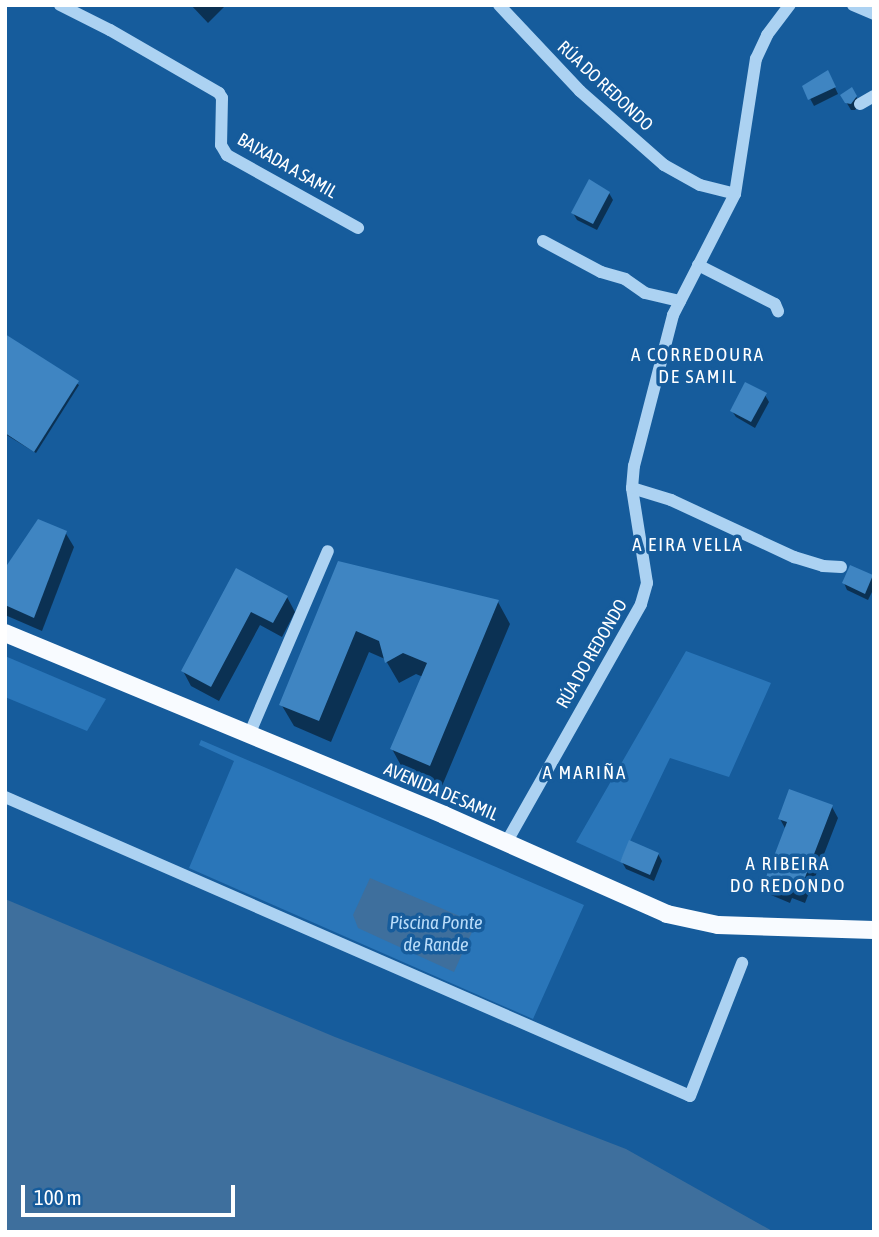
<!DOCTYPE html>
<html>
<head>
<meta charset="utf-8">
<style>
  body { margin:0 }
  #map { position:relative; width:879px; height:1237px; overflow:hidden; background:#165c9c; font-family:"Asap Condensed",sans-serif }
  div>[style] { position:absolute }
  .green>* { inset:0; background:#2a76b9 }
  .water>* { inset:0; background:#3e6f9d }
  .shadow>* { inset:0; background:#0007 }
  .building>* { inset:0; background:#3f85c2 }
  .minor>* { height:12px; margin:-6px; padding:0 6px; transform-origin:6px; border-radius:6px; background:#acd2f2 }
  .major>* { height:18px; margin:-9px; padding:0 9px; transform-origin:9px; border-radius:9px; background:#f8fbff }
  span { translate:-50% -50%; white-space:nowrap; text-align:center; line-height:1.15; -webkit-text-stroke:7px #165c9c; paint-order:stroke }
  .street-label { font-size:18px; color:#fff }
  .neighbourhood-label { font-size:19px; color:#fff; letter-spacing:2px }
  .water-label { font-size:19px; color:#b9dcf9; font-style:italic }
  .frame { position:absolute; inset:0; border:7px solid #fff; pointer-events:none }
  .scale { position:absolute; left:21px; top:1185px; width:214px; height:32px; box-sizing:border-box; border:4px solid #fff; border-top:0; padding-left:9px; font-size:21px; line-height:24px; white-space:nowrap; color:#fff; -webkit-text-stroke:5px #165c9c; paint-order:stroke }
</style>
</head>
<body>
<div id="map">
  <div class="green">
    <div style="clip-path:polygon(686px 651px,771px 683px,729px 777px,670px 758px,620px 862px,576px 842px)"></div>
    <div style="clip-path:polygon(5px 656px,106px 699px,87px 731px,5px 697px)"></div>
    <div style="clip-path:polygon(201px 740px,584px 905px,533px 1019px,189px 868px,234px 761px,199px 745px)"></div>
  </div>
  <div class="water">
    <div style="clip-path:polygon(370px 878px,476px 923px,454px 972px,358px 928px,353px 915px)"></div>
    <div style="clip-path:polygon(5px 899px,335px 1037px,626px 1149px,774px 1232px,5px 1232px)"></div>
  </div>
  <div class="shadow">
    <div style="clip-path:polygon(191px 5px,224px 5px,225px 6px,208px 23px)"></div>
    <div style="clip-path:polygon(831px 79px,838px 94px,814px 106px,804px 87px)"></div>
    <div style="clip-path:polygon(852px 89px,860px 104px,855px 110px,851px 110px,842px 95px)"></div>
    <div style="clip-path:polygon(609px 193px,613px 200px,597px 230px,577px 220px,573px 213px)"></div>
    <div style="clip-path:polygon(5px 336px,79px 385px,36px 453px,5px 434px)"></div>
    <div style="clip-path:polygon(765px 395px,769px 402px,755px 428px,736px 417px,732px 411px)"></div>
    <div style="clip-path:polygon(65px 532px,74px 547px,42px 631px,5px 615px,5px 571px)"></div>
    <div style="clip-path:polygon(340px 563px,498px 602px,510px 624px,442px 786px,404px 771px,392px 749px,423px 677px,416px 674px,399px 683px,385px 659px,369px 652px,331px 742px,294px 726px,281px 704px)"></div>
    <div style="clip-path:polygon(236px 570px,287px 597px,295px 612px,282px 637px,260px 625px,219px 701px,191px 686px,183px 671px)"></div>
    <div style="clip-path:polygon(872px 576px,874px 588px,868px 600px,847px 590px,844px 583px)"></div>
    <div style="clip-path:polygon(832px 807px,838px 818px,805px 903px,792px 898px,790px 903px,771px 895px,765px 884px,786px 830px,780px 819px)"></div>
    <div style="clip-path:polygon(658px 854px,662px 861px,654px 881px,626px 869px,622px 862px)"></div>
  </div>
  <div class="building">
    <div style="clip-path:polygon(828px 70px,836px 87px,808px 100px,802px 86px)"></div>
    <div style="clip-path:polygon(852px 87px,857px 96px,851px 104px,845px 103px,840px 95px)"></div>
    <div style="clip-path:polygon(589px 179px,610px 192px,593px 224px,571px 213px)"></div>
    <div style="clip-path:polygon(5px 334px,79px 381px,34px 452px,5px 433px)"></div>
    <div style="clip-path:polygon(745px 382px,767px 393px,751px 422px,730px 411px)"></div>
    <div style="clip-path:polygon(38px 519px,67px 531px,34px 618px,5px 605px,5px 568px)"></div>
    <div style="clip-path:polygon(338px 561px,499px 600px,430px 766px,390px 749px,427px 663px,403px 653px,385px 663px,379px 641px,356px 631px,319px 721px,279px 705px)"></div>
    <div style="clip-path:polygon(850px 565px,873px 575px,865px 594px,842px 583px)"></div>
    <div style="clip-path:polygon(236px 568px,288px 596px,273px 623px,251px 612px,211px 687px,181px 671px)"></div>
    <div style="clip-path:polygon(789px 789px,833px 805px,799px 893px,786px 888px,784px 893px,763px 885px,787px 822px,778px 819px)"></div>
    <div style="clip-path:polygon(629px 840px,659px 853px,650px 875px,620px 862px)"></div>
  </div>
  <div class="minor">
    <div style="left:60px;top:5px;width:56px;rotate:26.6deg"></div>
    <div style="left:110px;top:30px;width:126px;rotate:30deg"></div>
    <div style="left:219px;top:93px;width:6px;rotate:59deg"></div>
    <div style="left:222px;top:98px;width:47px;rotate:91.2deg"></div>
    <div style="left:221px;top:145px;width:12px;rotate:59deg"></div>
    <div style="left:227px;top:155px;width:150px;rotate:29.1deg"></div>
    <div style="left:499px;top:5px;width:118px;rotate:46.7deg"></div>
    <div style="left:580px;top:91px;width:112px;rotate:41.4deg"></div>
    <div style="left:664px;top:165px;width:41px;rotate:29.1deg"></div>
    <div style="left:700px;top:185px;width:36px;rotate:14deg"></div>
    <div style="left:853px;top:5px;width:23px;rotate:23deg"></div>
    <div style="left:860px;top:104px;width:16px;rotate:-30deg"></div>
    <div style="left:543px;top:241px;width:66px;rotate:28.1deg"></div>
    <div style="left:601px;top:272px;width:25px;rotate:16deg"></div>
    <div style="left:625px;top:279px;width:24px;rotate:35deg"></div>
    <div style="left:645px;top:293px;width:36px;rotate:13deg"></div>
    <div style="left:698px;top:265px;width:86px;rotate:26.9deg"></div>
    <div style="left:775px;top:304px;width:8px;rotate:67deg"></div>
    <div style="left:632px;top:488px;width:41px;rotate:17.1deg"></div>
    <div style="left:671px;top:500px;width:136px;rotate:24.9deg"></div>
    <div style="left:794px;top:557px;width:30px;rotate:17deg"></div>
    <div style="left:823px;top:566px;width:18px;rotate:3deg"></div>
    <div style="left:249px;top:735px;width:200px;rotate:-66.8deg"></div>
    <div style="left:5px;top:797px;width:747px;rotate:23.58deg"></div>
    <div style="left:690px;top:1096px;width:143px;rotate:-68.6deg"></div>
    <div style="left:506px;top:843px;width:274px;rotate:-60.5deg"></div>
    <div style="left:641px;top:604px;width:22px;rotate:-74deg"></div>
    <div style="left:647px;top:583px;width:96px;rotate:-99deg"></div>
    <div style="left:632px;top:488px;width:22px;rotate:-85deg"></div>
    <div style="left:634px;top:466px;width:156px;rotate:-75.5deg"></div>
    <div style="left:673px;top:315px;width:136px;rotate:-62.9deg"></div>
    <div style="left:735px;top:194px;width:137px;rotate:-81.2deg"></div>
    <div style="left:756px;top:59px;width:26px;rotate:-65deg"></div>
    <div style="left:767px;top:35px;width:38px;rotate:-53deg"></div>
  </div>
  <div class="major">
    <div style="left:5px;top:633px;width:475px;rotate:22.5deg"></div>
    <div style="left:444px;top:815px;width:244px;rotate:23.9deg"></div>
    <div style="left:667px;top:914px;width:52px;rotate:12.2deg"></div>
    <div style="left:718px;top:925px;width:156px;rotate:1.8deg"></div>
  </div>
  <div class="street-label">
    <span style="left:605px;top:86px;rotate:43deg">RÚA DO REDONDO</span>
    <span style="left:287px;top:166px;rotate:30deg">BAIXADA A SAMIL</span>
    <span style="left:592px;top:654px;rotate:-60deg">RÚA DO REDONDO</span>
    <span style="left:441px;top:792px;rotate:23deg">AVENIDA DE SAMIL</span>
  </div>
  <div class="neighbourhood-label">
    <span style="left:698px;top:366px">A CORREDOURA<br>DE SAMIL</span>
    <span style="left:688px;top:545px">A EIRA VELLA</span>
    <span style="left:585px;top:773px">A MARIÑA</span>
    <span style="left:788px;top:875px">A RIBEIRA<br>DO REDONDO</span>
  </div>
  <div class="water-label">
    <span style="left:436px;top:934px">Piscina Ponte<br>de Rande</span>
  </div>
  <div class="frame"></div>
  <div class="scale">100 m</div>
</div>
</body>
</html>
